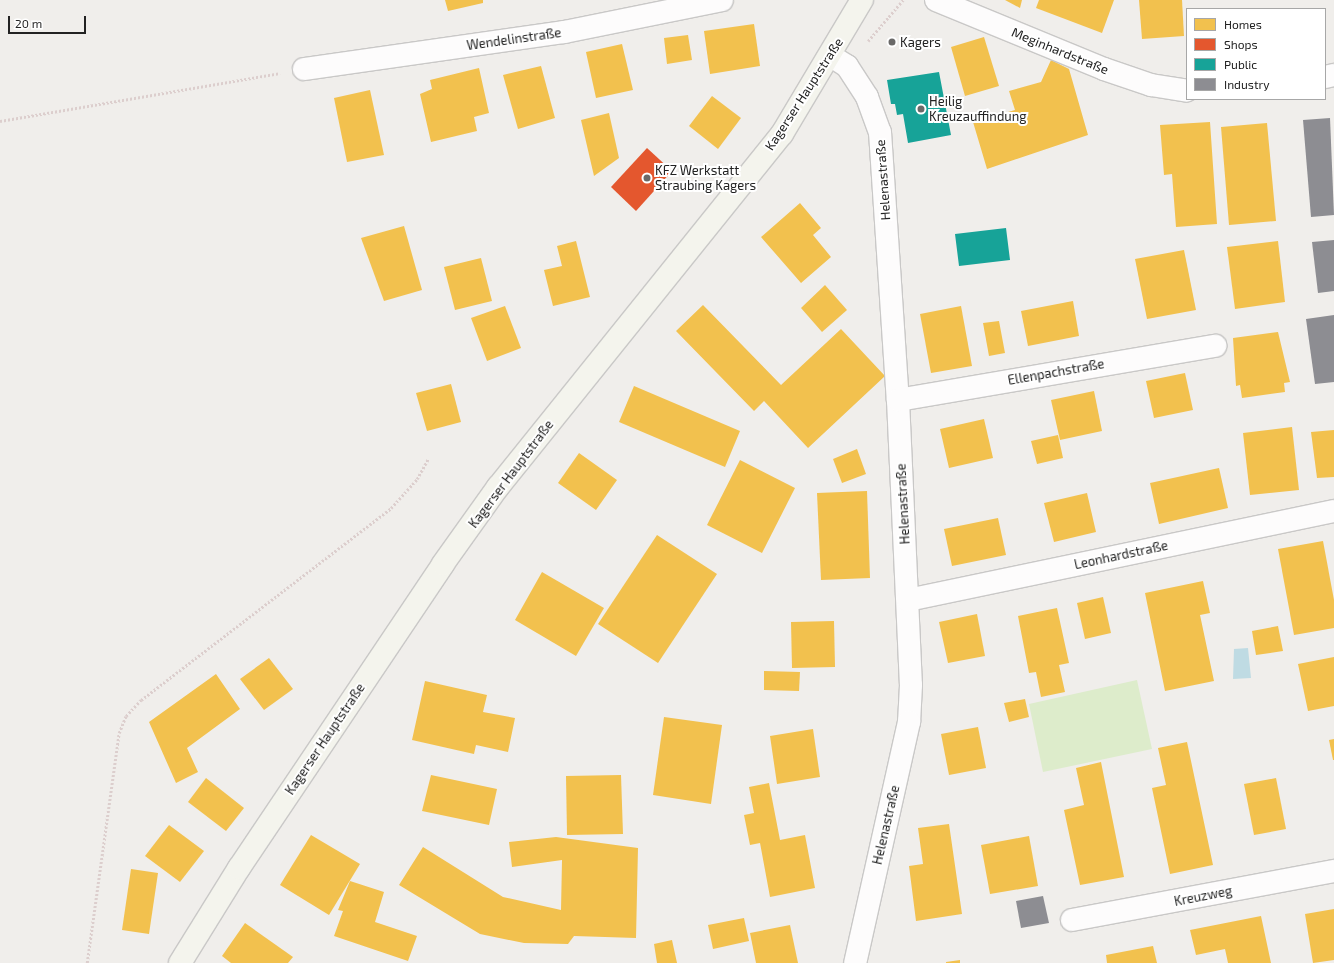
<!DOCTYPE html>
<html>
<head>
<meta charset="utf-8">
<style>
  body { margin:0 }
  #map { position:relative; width:1334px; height:963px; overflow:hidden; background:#f0eeeb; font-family:"Exo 2",sans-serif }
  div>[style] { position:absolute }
  .grass>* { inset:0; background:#ddeccb }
  .water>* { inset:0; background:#bfdbe3 }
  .homes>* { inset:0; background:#f2c14e }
  .shops>* { inset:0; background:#e4572e }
  .public>* { inset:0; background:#17a398 }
  .industry>* { inset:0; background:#8d8d92 }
  .path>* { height:2.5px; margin-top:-1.25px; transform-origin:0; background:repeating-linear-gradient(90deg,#dccecd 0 2px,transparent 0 4px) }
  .roads { filter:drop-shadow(1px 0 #c9c8c7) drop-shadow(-1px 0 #c9c8c7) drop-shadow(0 1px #c9c8c7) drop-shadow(0 -1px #c9c8c7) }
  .street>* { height:22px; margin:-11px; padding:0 11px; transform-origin:11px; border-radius:11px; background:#fdfcfc }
  .secondary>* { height:22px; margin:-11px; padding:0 11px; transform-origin:11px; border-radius:11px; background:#f4f4ed }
  .dots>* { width:11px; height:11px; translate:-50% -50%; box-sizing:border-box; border:2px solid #fff; border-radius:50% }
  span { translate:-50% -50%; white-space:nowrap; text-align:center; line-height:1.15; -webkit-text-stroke:4px #fff; paint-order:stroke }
  .street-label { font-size:13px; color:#222 }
  .poi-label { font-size:13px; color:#222 }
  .left { translate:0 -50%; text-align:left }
  .legend { position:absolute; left:1186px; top:8px; width:140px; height:92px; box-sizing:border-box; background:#fff; border:1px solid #a7a7a7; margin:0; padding:5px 7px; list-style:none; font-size:12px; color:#222 }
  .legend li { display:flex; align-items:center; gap:8px; height:20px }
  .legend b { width:20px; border:1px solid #a7a7a7 }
  .scale { position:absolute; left:8px; top:16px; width:78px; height:18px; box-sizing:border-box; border:2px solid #222; border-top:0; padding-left:5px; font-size:12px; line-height:14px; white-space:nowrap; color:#222; -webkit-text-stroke:3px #fff; paint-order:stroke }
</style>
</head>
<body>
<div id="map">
  <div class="grass">
    <div style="clip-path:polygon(1137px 680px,1152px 749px,1043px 772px,1029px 704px)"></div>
  </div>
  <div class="water">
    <div style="clip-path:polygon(1248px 648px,1251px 678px,1233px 679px,1234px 649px)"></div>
  </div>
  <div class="homes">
    <div style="clip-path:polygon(445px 0,483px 0,483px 3px,448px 11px)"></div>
    <div style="clip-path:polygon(1005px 0,1022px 0,1020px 8px)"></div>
    <div style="clip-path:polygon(1039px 0,1114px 0,1102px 33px,1036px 8px)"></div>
    <div style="clip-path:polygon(1139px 0,1182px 0,1184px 36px,1142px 39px)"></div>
    <div style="clip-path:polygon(754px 24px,760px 66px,710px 74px,704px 31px)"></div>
    <div style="clip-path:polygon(688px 35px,692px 60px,667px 64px,664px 38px)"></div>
    <div style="clip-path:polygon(984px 37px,999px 86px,965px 96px,951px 47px)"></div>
    <div style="clip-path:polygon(622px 44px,633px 90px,596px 98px,586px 52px)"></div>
    <div style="clip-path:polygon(1051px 60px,1069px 69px,1088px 135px,987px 169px,973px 122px,1015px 110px,1009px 91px,1041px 82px)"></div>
    <div style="clip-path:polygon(541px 66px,555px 118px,518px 129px,503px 75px)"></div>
    <div style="clip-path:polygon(479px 68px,489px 113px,474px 117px,477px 131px,431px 142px,420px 94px,432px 89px,430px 80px)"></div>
    <div style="clip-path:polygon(370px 90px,384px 155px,347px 162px,334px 98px)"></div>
    <div style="clip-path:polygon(712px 96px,741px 118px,718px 149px,689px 126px)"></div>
    <div style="clip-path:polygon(609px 113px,619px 158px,594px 176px,581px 120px)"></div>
    <div style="clip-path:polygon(1210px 122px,1217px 224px,1176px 227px,1172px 174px,1164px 175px,1160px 125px)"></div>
    <div style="clip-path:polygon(1267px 123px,1276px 221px,1229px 225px,1221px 127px)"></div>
    <div style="clip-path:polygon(800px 203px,821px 228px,813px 235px,831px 257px,801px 283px,761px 237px)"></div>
    <div style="clip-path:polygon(404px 226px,422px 290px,384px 301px,361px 238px)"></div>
    <div style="clip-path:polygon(576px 241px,590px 297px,553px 306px,544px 270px,562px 266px,557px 246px)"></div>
    <div style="clip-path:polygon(1278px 241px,1285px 302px,1235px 309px,1227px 247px)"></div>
    <div style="clip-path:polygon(1184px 250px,1196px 310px,1147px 319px,1135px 259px)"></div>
    <div style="clip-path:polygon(481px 258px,492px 301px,455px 310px,444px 267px)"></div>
    <div style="clip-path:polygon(825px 285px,847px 310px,822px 332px,801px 308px)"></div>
    <div style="clip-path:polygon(1073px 301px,1079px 336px,1028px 346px,1021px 311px)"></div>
    <div style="clip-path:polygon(703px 305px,781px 385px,841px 329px,885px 376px,808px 448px,764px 401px,754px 411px,676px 331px)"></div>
    <div style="clip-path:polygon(505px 306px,521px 348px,487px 361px,471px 318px)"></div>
    <div style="clip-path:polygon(961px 306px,972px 366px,931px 373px,920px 314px)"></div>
    <div style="clip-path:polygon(999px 321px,1005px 353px,989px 356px,983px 323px)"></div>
    <div style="clip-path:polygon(1278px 332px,1290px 382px,1284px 383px,1285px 392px,1242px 398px,1240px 385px,1236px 386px,1233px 338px)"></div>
    <div style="clip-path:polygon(1185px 373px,1193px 410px,1154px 418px,1146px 381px)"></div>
    <div style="clip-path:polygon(451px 384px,461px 422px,427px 431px,416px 393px)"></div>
    <div style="clip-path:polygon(634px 386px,740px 431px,725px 467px,619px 422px)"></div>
    <div style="clip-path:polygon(1094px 391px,1102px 431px,1060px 440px,1051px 400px)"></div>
    <div style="clip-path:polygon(984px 419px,993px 458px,949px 468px,940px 429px)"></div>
    <div style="clip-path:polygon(1292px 427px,1299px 490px,1250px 495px,1243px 433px)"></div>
    <div style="clip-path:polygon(1334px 430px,1334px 477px,1317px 478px,1311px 432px)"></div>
    <div style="clip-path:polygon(1058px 435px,1063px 458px,1037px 464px,1031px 441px)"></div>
    <div style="clip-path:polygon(857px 449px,866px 474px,842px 483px,833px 459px)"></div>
    <div style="clip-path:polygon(579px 453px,617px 480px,596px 510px,558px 483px)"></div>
    <div style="clip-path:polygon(740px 460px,795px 488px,762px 553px,707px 525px)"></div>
    <div style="clip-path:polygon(1219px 468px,1228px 508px,1159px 524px,1150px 483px)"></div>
    <div style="clip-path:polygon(867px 491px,870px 578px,821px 580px,817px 493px)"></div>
    <div style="clip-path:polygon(1087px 493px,1096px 532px,1054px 542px,1044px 503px)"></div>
    <div style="clip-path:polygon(998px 518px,1006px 555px,952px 566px,944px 529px)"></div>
    <div style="clip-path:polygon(657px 535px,717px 574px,658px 663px,598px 624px)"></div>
    <div style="clip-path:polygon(1323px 541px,1334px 600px,1334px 628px,1294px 635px,1278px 549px)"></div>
    <div style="clip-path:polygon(542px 572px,604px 608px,576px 656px,515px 620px)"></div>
    <div style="clip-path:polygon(1203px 581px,1210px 613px,1200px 615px,1214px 681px,1165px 691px,1145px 593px)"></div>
    <div style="clip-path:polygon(1103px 597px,1111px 633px,1085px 639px,1077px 603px)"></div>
    <div style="clip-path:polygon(1057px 608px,1069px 663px,1059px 665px,1065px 692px,1041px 697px,1036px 672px,1029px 673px,1018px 616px)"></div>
    <div style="clip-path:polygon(977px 614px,985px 656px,948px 663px,939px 622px)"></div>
    <div style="clip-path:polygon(834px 621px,835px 667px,792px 668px,791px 622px)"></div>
    <div style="clip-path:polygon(1278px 626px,1283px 651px,1256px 655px,1252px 631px)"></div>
    <div style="clip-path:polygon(1334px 657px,1334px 706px,1308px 711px,1298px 664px)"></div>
    <div style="clip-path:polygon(269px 658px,293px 689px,264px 710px,240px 679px)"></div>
    <div style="clip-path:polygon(764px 671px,800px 672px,799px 691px,764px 690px)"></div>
    <div style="clip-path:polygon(216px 674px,240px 709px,187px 748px,198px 772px,176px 783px,149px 722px)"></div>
    <div style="clip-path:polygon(425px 681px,487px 695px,483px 712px,515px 718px,508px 752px,476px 745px,474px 754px,412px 740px)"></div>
    <div style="clip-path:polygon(1025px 699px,1029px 717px,1009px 722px,1004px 703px)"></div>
    <div style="clip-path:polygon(664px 717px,722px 725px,711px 804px,653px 795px)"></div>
    <div style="clip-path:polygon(978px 727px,986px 768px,949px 775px,941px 734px)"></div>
    <div style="clip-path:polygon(813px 729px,820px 777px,777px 784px,770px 736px)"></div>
    <div style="clip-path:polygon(1334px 739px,1334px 760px,1333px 760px,1329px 740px)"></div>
    <div style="clip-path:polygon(1187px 742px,1213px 865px,1170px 874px,1152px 788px,1166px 785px,1158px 748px)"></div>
    <div style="clip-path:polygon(1101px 762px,1124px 877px,1080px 885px,1064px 810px,1084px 805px,1076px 768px)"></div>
    <div style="clip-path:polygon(431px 775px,497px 789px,489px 825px,422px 811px)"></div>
    <div style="clip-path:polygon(621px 775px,623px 834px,567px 835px,566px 776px)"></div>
    <div style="clip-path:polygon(206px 778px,244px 808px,226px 831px,188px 802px)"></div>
    <div style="clip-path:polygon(1276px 778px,1286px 829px,1254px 835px,1244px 784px)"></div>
    <div style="clip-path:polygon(769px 783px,780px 840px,805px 835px,815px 888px,770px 897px,760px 843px,750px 845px,744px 815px,754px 813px,749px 787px)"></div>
    <div style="clip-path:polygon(949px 824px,962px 914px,916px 921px,909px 866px,923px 864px,918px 828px)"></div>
    <div style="clip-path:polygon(169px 825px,204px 851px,180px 882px,145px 856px)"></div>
    <div style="clip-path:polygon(311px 835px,360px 864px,329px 915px,280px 885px)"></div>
    <div style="clip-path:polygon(1029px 836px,1038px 886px,990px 894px,981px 845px)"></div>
    <div style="clip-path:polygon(556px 837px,638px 848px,636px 938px,574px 936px,568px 944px,524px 943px,480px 934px,399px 885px,423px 847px,503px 897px,561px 910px,562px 860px,512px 867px,509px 842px)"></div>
    <div style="clip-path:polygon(131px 869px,158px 873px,149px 934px,122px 930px)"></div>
    <div style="clip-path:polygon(350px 881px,384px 892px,375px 922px,417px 936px,408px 961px,334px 936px,343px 911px,338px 910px)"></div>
    <div style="clip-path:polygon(1334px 909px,1334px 960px,1313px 963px,1305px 914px)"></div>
    <div style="clip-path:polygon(1261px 916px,1271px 963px,1228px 963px,1225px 949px,1196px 955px,1190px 930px)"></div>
    <div style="clip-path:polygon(744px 918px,749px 941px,713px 949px,708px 925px)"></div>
    <div style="clip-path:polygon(245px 923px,293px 957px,288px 963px,231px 963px,222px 956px)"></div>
    <div style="clip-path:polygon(790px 925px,798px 963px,756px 963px,750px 933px)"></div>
    <div style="clip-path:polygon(672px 940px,677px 963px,657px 963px,654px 944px)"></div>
    <div style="clip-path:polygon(1153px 946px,1157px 963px,1107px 963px,1106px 955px)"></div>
    <div style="clip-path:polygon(960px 960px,960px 963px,946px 963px,946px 962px)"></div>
  </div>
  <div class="shops">
    <div style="clip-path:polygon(647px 148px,672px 171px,636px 211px,611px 187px)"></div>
  </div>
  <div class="public">
    <div style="clip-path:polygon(939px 72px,951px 135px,908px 143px,903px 114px,897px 115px,895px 104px,891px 104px,887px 80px)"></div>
    <div style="clip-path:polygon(1006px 228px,1010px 260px,959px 266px,955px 234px)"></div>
  </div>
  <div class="industry">
    <div style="clip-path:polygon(1330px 118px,1334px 215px,1311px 217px,1303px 120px)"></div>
    <div style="clip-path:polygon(1334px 240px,1334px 291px,1318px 293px,1312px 242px)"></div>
    <div style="clip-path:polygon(1334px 315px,1334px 382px,1315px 384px,1306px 319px)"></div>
    <div style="clip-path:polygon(1043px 896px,1049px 923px,1021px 928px,1016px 901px)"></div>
  </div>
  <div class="path">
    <div style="left:868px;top:41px;width:54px;rotate:-49.5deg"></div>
    <div style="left:0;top:121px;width:284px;rotate:-9.7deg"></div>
    <div style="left:87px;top:963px;width:232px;rotate:-82.1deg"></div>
    <div style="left:119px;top:733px;width:18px;rotate:-68deg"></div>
    <div style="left:126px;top:716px;width:22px;rotate:-47deg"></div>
    <div style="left:141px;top:700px;width:315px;rotate:-37.5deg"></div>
    <div style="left:391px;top:508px;width:39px;rotate:-48deg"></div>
    <div style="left:417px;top:479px;width:23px;rotate:-61deg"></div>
  </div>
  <div class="roads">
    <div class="street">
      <div style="left:936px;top:0;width:182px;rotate:22.3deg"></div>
      <div style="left:1104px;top:69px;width:50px;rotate:18.8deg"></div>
      <div style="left:1151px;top:85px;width:36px;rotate:9deg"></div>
      <div style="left:831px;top:56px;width:19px;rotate:32deg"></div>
      <div style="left:847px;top:66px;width:37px;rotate:57deg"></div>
      <div style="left:867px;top:97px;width:37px;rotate:70deg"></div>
      <div style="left:880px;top:132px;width:269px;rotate:86.2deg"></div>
      <div style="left:898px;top:400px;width:285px;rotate:87.4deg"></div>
      <div style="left:911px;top:685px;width:37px;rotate:93deg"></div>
      <div style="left:909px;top:722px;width:247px;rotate:102.6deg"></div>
      <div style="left:304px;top:69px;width:263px;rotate:-8.1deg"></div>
      <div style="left:564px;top:32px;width:161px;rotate:-11.4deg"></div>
      <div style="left:1325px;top:77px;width:9px;rotate:-13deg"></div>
      <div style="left:898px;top:400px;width:322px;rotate:-9.7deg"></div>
      <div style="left:908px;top:600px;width:435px;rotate:-11.8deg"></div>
      <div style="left:1072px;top:920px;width:267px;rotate:-10.6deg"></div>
    </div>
    <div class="secondary">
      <div style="left:180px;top:963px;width:112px;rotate:-58.2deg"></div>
      <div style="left:239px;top:868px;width:366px;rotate:-56.1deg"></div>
      <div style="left:443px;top:564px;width:95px;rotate:-54.5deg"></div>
      <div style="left:498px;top:487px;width:453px;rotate:-51.2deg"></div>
      <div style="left:782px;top:134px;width:156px;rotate:-59.2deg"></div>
    </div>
  </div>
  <div class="dots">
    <div style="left:892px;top:42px;background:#6a6968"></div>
    <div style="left:921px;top:109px;background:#6a6968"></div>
    <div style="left:647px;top:178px;background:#6a6968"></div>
  </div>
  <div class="street-label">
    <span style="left:514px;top:39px;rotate:-8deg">Wendelinstraße</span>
    <span style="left:1060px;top:51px;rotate:22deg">Meginhardstraße</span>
    <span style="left:804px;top:94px;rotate:-57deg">Kagerser Hauptstraße</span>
    <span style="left:883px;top:180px;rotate:-94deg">Helenastraße</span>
    <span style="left:1056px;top:372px;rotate:-10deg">Ellenpachstraße</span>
    <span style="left:511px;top:474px;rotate:-53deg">Kagerser Hauptstraße</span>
    <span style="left:903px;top:504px;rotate:-93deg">Helenastraße</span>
    <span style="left:1121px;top:555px;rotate:-12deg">Leonhardstraße</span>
    <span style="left:325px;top:739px;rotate:-56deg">Kagerser Hauptstraße</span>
    <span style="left:886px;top:825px;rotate:-77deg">Helenastraße</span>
    <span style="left:1203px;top:896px;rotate:-11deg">Kreuzweg</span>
  </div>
  <div class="poi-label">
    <span class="left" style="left:900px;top:42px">Kagers</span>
    <span class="left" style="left:929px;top:109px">Heilig<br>Kreuzauffindung</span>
    <span class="left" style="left:655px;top:178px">KFZ Werkstatt<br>Straubing Kagers</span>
  </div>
  <ul class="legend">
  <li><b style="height:11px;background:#f2c14e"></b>Homes</li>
  <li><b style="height:11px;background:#e4572e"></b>Shops</li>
  <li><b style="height:11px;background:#17a398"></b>Public</li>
  <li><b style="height:11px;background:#8d8d92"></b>Industry</li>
  </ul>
  <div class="scale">20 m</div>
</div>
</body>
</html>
